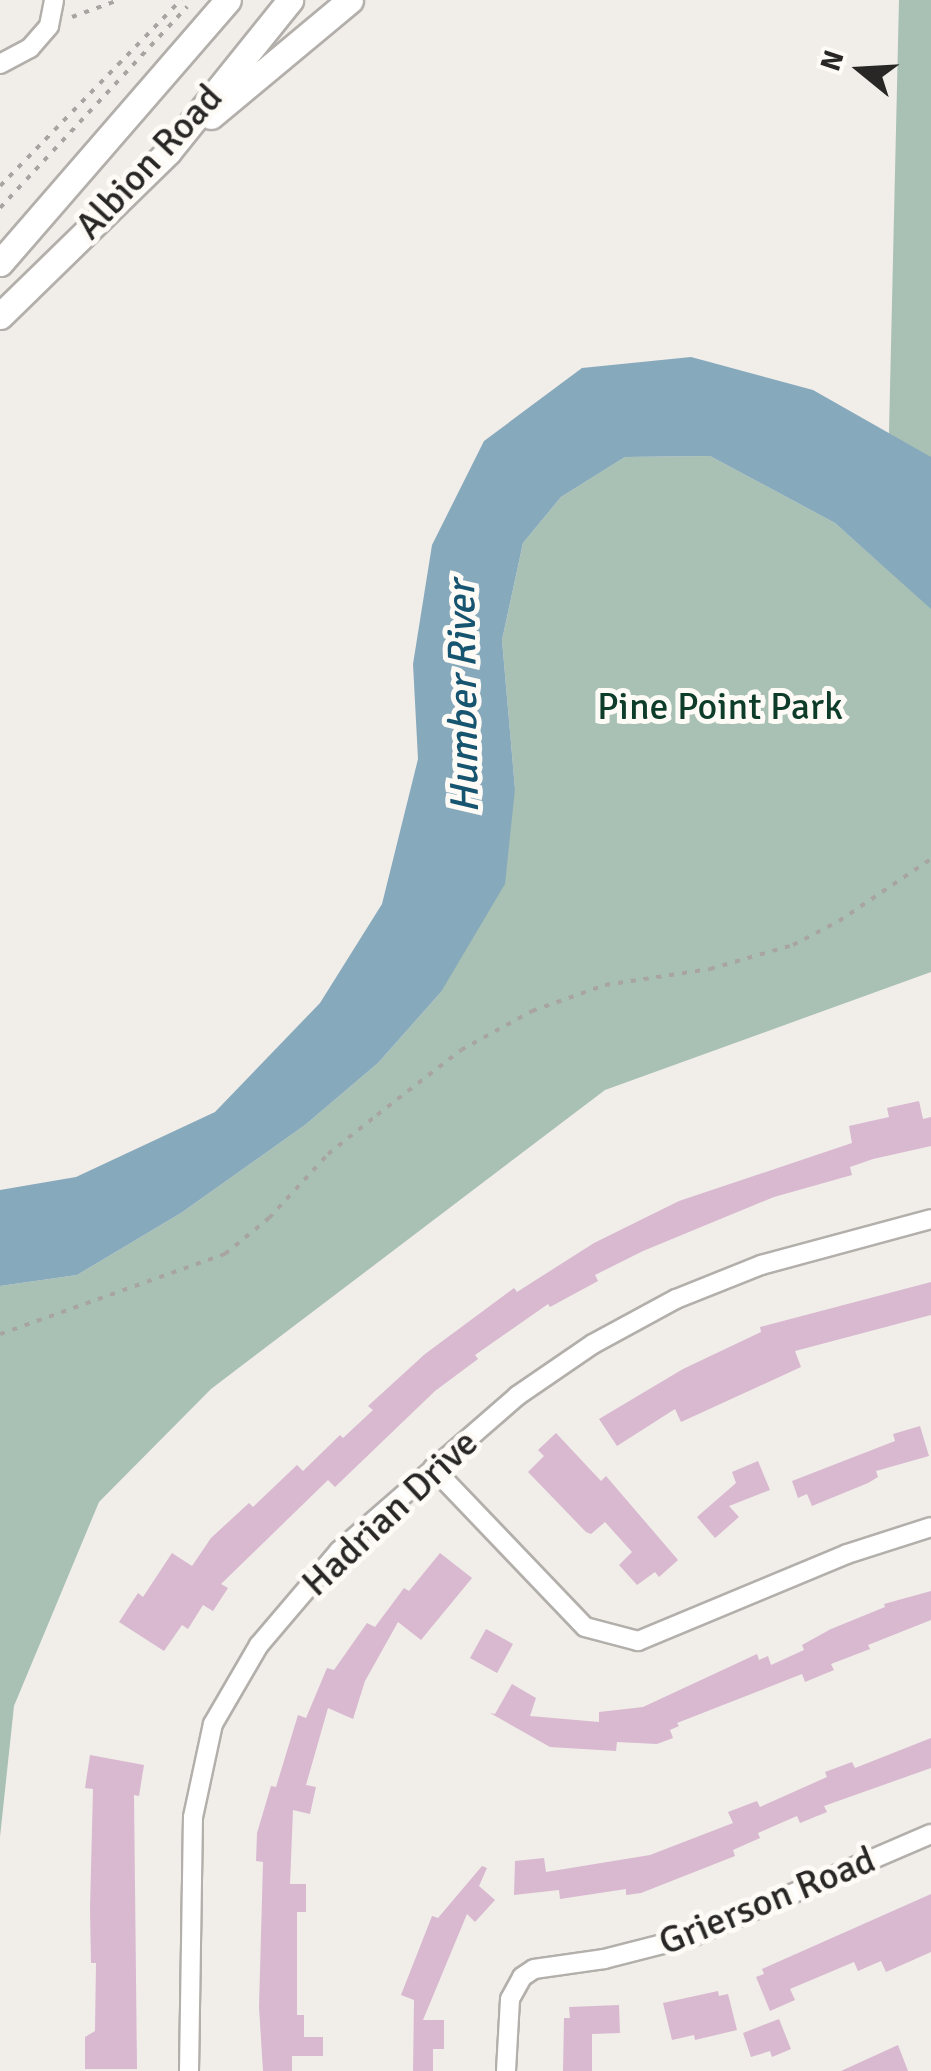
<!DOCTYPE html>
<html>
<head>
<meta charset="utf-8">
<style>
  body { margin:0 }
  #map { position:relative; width:931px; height:2071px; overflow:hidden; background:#f1ede9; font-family:Signika,sans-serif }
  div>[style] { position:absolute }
  .green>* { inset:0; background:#a9c1b4 }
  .water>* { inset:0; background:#87a9bc }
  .building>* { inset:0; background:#d8b9d0 }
  .path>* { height:4px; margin-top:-2px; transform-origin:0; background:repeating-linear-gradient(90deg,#a7a4a2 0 5px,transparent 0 13px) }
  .roads { filter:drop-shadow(2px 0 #b3afab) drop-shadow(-2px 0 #b3afab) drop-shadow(0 2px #b3afab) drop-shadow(0 -2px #b3afab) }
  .minor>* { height:18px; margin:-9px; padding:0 9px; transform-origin:9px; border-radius:9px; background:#fff }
  .secondary>* { height:25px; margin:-12.5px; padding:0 12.5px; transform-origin:12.5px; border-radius:12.5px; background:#fff }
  span { translate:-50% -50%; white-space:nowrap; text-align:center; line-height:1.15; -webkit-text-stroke:10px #fefbf6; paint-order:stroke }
  .street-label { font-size:38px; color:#282726 }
  .park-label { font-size:38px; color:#0d3d2a }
  .water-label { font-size:40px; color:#165470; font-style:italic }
  .north { position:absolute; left:811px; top:20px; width:100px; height:100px; -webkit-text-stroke:8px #fefbf6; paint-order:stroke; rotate:288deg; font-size:28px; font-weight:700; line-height:40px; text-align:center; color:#282726 }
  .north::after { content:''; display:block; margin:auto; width:35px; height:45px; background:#282726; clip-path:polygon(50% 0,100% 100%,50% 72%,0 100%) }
</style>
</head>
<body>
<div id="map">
  <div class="green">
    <div style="clip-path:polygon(899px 0,931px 0,931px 972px,605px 1090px,211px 1389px,99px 1502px,14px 1706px,0 1837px,0 1286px,77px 1275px,181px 1213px,305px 1125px,378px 1063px,441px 992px,515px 789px,502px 640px,523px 543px,561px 497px,625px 457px,710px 456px,835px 523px,879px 562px,889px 432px)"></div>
  </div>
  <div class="water">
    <div style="clip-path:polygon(691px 357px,813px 390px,931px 457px,931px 609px,835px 523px,710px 456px,625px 457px,561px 497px,523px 543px,502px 640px,515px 789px,505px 884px,441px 992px,378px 1063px,305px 1125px,181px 1213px,77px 1275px,0 1286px,0 1190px,76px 1177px,215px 1112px,320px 1003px,382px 904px,418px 759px,413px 664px,432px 545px,484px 441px,582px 368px)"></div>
  </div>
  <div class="building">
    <div style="clip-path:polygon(919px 1101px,923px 1119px,931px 1117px,931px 1146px,873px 1159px,850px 1167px,852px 1175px,774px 1197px,643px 1251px,595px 1275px,598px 1281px,550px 1307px,548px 1304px,475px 1355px,478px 1359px,435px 1391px,335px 1487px,328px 1480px,221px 1584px,228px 1588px,213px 1611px,203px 1605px,188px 1629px,182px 1625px,164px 1651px,119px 1622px,138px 1593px,143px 1597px,172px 1553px,192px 1566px,211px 1538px,249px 1503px,253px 1507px,297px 1465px,303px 1471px,340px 1435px,343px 1438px,373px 1410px,368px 1406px,425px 1354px,514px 1288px,517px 1292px,594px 1243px,679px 1201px,852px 1143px,849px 1126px,889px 1117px,887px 1108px)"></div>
    <div style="clip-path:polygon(931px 1282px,931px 1315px,795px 1351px,801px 1367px,681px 1422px,675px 1409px,617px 1446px,599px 1419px,683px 1369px,761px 1332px,760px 1327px)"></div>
    <div style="clip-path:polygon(920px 1426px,929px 1456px,876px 1471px,878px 1477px,868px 1483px,812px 1506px,807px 1494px,798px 1498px,792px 1481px,895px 1441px,893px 1434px)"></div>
    <div style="clip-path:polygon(556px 1433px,601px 1481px,606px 1476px,678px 1560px,659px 1577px,655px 1572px,637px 1585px,619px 1565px,632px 1552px,605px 1522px,591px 1534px,586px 1532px,528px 1472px,544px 1456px,538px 1450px)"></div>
    <div style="clip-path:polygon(758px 1461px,770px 1490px,729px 1506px,739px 1517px,715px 1538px,697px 1517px,736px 1483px,732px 1472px)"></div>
    <div style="clip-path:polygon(440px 1553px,472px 1578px,421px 1640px,398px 1622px,365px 1681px,353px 1719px,328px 1708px,306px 1785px,316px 1787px,310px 1814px,293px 1810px,290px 1884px,306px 1884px,306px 1912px,297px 1912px,297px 2015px,304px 2015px,304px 2037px,323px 2037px,323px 2056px,292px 2056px,292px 2071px,263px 2071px,259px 2007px,263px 1862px,256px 1861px,257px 1833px,271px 1786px,276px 1787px,298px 1715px,306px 1718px,327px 1668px,334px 1670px,367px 1623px,375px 1627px,404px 1588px,409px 1591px)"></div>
    <div style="clip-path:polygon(931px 1591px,931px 1620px,868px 1645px,870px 1649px,831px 1664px,834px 1670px,805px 1682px,802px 1674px,677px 1723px,679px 1726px,670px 1730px,673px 1738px,657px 1744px,617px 1742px,616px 1751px,550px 1747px,490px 1713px,495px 1714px,512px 1684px,536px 1698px,530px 1716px,599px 1722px,599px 1712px,643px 1707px,757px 1654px,759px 1660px,768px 1656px,771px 1665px,804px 1650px,802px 1645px,831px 1629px,885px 1607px,884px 1604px)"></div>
    <div style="clip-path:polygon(486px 1629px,513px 1644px,497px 1673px,470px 1658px)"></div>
    <div style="clip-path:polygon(931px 1738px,931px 1768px,824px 1806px,827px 1812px,800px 1823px,797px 1816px,758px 1833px,760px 1838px,733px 1850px,735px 1856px,641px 1893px,626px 1895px,626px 1889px,560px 1899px,559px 1890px,514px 1895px,515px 1861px,544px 1858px,546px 1872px,650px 1855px,733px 1823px,728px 1812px,757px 1801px,760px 1807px,827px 1777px,825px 1772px,852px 1762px,855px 1768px)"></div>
    <div style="clip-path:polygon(90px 1755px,144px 1765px,139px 1796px,134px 1795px,137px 2069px,85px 2069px,85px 2037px,95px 2031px,96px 1963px,91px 1963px,90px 1909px,93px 1789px,85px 1788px)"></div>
    <div style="clip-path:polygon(482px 1866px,487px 1868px,479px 1886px,495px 1900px,475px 1922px,467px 1914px,423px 2020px,444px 2020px,444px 2049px,433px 2049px,433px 2071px,413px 2071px,414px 2000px,401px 1995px,432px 1916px,438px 1918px)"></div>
    <div style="clip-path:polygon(931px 1894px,931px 1952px,886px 1972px,881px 1961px,858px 1971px,854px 1962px,790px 1989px,795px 2000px,770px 2011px,756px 1977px,764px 1974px,762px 1969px)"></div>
    <div style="clip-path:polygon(718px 1991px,719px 1996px,728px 1994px,737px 2030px,695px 2040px,694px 2035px,672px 2040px,663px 2003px)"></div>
    <div style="clip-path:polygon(619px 2005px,620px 2033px,592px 2034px,592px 2071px,563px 2071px,564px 2018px,570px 2018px,569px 2007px)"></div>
    <div style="clip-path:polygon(779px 2019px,791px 2049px,772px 2057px,770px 2051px,751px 2057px,743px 2033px)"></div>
    <div style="clip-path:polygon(898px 2045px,908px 2071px,841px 2071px)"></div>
  </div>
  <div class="path">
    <div style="left:72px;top:17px;width:50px;rotate:-19.9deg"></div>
    <div style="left:0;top:186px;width:260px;rotate:-45.8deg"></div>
    <div style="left:0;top:208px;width:275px;rotate:-47.1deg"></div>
    <div style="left:0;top:1334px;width:239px;rotate:-19.6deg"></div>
    <div style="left:225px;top:1254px;width:57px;rotate:-39.3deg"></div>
    <div style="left:269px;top:1218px;width:87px;rotate:-47.3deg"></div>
    <div style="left:328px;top:1154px;width:63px;rotate:-38.5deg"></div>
    <div style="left:377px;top:1115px;width:106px;rotate:-37.7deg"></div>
    <div style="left:461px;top:1050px;width:81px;rotate:-28.8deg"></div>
    <div style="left:532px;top:1011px;width:77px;rotate:-19.6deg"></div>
    <div style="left:605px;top:985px;width:106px;rotate:-8.7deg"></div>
    <div style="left:710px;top:969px;width:86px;rotate:-16.1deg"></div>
    <div style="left:793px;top:945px;width:52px;rotate:-27.6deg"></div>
    <div style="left:839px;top:921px;width:111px;rotate:-34deg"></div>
  </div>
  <div class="roads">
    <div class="minor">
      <div style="left:0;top:64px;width:34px;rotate:-28deg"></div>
      <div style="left:30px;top:48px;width:29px;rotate:-49deg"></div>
      <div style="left:49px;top:26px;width:26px;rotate:-79deg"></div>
      <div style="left:433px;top:1468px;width:220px;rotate:46.3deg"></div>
      <div style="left:585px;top:1627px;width:55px;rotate:14.8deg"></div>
      <div style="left:638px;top:1641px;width:226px;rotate:-22.6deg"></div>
      <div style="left:847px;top:1554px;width:88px;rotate:-17.8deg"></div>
      <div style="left:189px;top:2071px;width:254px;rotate:-89.1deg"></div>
      <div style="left:193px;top:1817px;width:95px;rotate:-77.9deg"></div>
      <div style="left:213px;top:1724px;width:91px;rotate:-59.8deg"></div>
      <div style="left:259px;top:1645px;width:123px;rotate:-49.6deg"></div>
      <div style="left:339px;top:1551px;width:236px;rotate:-41deg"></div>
      <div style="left:517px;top:1396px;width:92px;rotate:-34.4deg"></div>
      <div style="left:593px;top:1344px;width:94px;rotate:-28.5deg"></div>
      <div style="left:676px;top:1299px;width:92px;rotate:-21.8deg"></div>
      <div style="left:761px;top:1265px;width:176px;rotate:-15.1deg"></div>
      <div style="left:506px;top:2071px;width:72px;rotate:-86.8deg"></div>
      <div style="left:510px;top:1999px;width:25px;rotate:-61deg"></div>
      <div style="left:522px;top:1977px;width:14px;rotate:-34deg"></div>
      <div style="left:534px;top:1969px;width:71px;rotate:-8.1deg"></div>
      <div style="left:604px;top:1959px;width:93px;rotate:-14.3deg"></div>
      <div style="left:694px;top:1936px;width:258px;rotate:-23.3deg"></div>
    </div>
    <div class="secondary">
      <div style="left:211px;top:116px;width:181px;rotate:-39.8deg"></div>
      <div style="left:0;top:263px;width:348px;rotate:-49.1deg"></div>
      <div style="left:0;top:316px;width:235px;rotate:-44.3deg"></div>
      <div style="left:168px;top:152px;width:195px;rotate:-51.2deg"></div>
    </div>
  </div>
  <div class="street-label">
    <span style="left:149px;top:162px;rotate:-47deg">Albion Road</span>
    <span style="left:390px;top:1513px;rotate:-43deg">Hadrian Drive</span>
    <span style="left:767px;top:1901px;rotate:-22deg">Grierson Road</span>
  </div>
  <div class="park-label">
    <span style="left:720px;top:707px">Pine Point Park</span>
  </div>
  <div class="water-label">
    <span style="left:463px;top:697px;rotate:-91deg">Humber River</span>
  </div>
  <div class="north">N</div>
</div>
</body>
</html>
